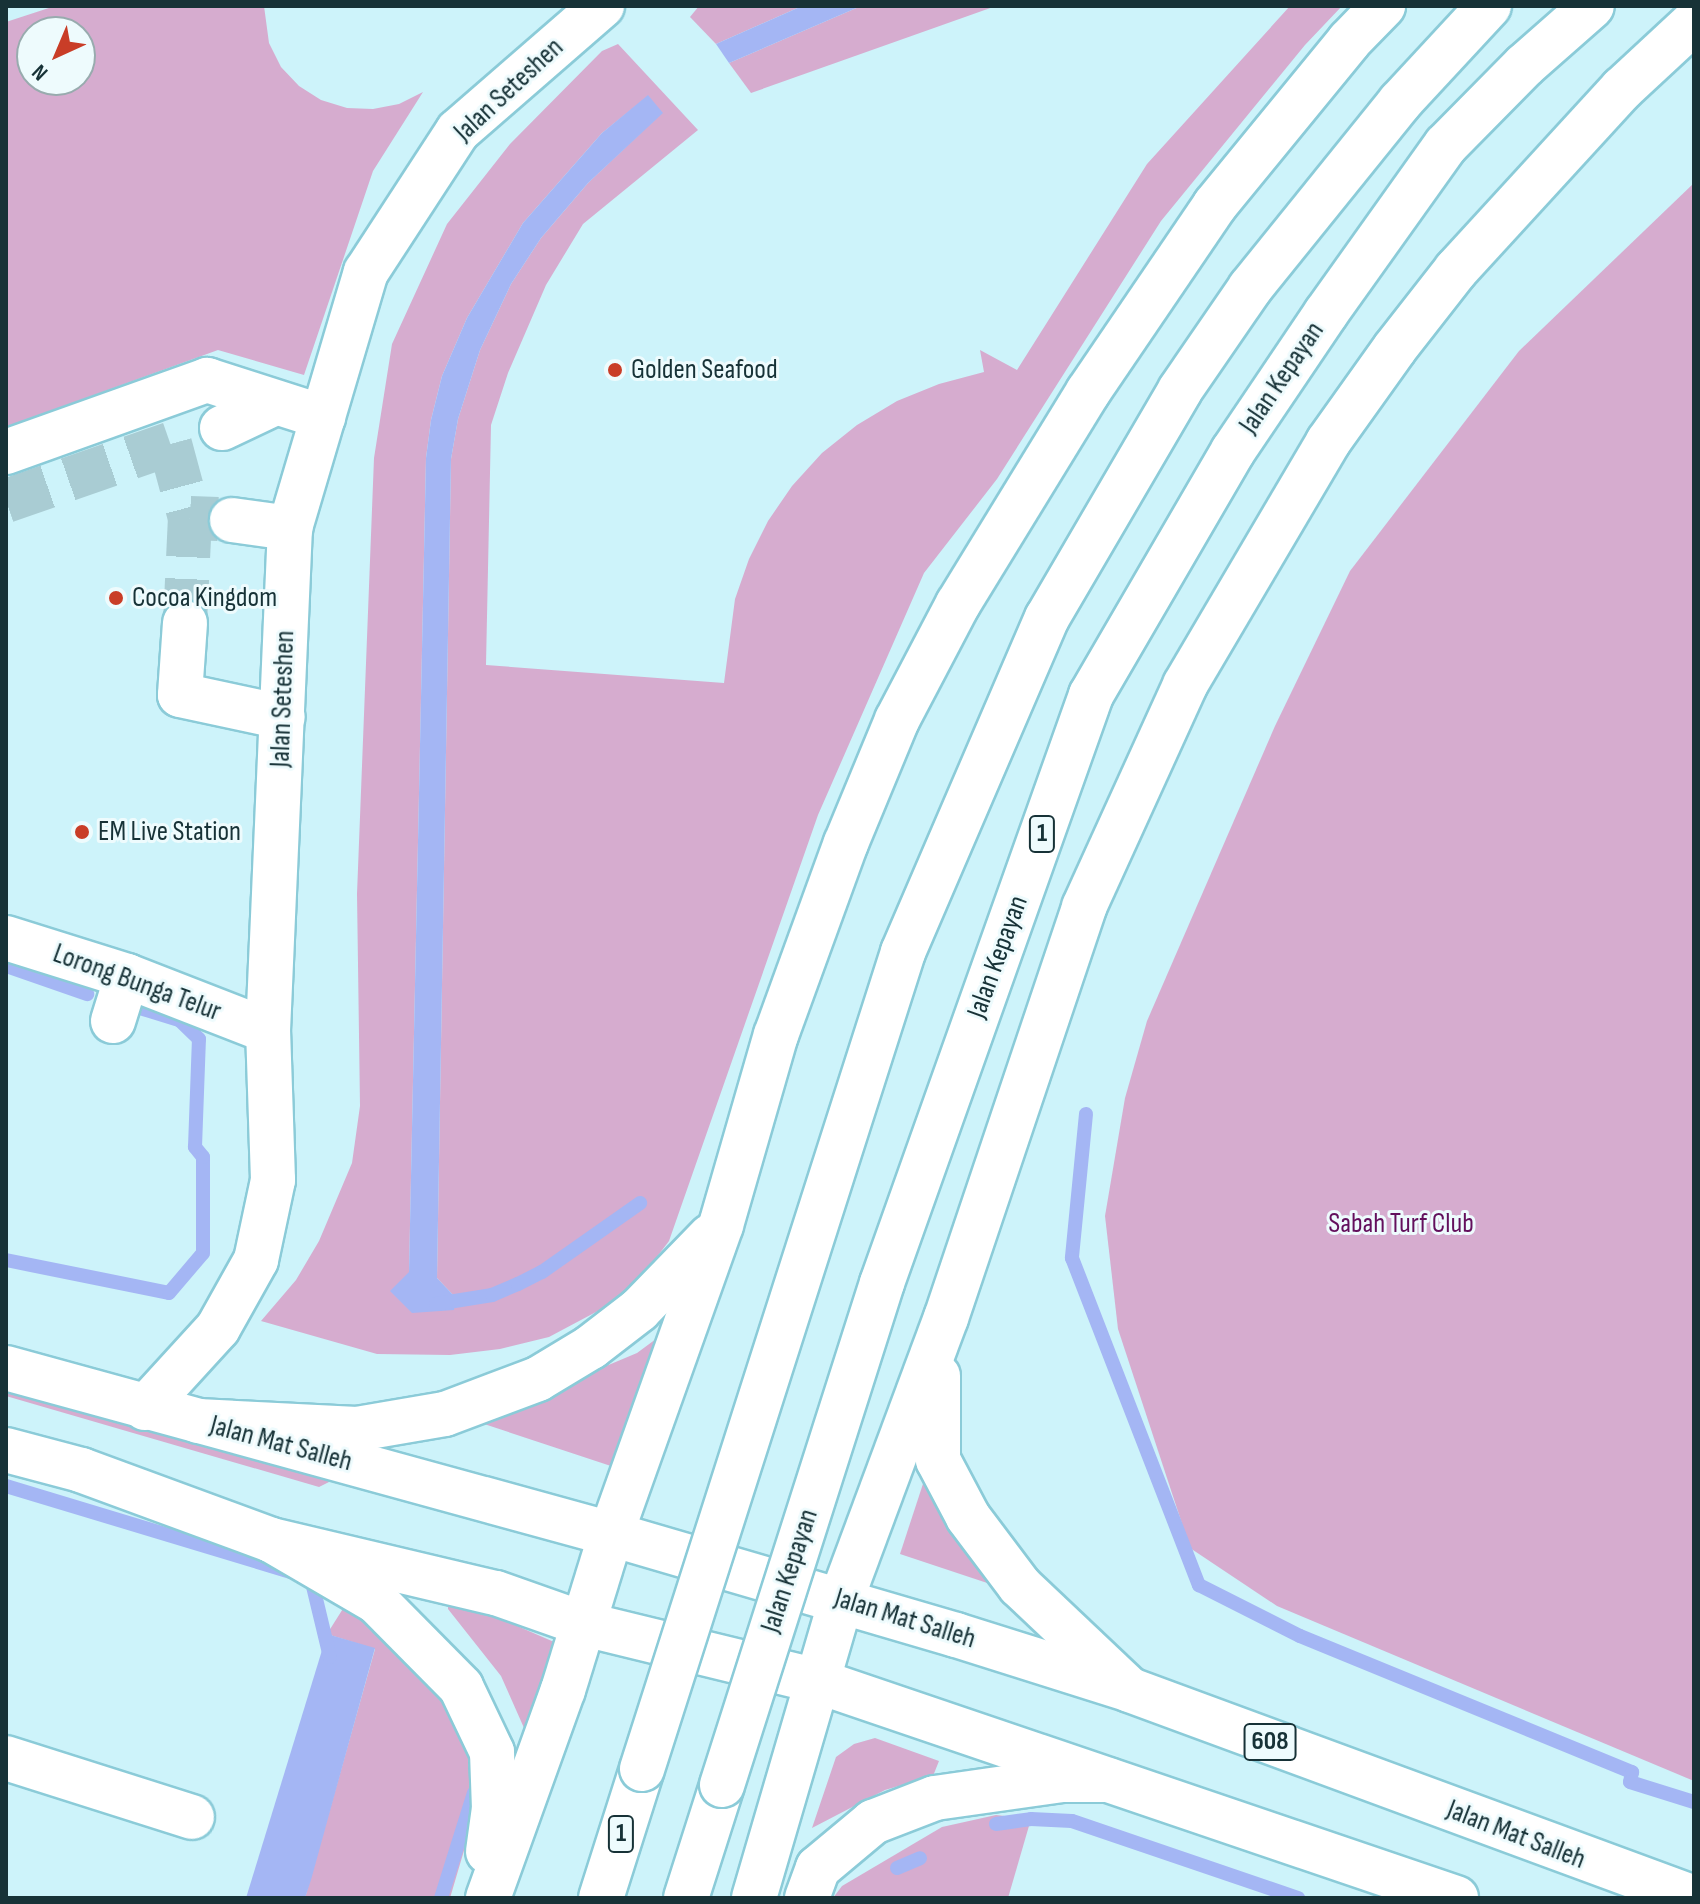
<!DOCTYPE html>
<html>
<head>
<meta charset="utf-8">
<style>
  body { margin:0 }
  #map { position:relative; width:1700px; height:1904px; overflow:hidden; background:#cdf3fa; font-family:"Sofia Sans Condensed",sans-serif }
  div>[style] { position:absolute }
  .green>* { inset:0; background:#d6accf }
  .water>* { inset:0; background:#a4b6f4 }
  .stream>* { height:14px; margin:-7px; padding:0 7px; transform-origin:7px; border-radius:7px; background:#a4b6f4 }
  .minor-tunnel>* { height:44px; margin-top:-22px; transform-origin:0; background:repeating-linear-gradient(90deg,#a9ccd3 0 44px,transparent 0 66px) }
  .roads { filter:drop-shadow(2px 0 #8bcbd8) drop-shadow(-2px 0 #8bcbd8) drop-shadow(0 2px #8bcbd8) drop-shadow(0 -2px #8bcbd8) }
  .minor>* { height:44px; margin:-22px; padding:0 22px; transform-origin:22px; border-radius:22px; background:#fff }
  .major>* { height:44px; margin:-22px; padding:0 22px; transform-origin:22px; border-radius:22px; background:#fff }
  .highway>* { height:44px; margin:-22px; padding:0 22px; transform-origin:22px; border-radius:22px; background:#fff }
  .bridges { filter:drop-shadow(2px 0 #8bcbd8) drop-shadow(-2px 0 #8bcbd8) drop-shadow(0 2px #8bcbd8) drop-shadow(0 -2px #8bcbd8) }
  .highway-bridge>* { height:44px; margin:-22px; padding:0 22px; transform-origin:22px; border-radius:22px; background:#fff }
  .dots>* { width:22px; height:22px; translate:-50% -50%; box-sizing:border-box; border:4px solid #eefbfd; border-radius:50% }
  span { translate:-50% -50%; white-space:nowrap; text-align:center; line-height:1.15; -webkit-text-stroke:6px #eefbfd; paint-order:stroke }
  .shield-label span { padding:2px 6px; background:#eefbfd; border:2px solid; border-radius:6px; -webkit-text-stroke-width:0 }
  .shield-label { font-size:26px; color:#173237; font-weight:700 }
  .street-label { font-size:28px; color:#173237 }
  .poi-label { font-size:28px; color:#173237 }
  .left { translate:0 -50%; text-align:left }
  .park-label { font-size:28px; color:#63105d }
  .frame { position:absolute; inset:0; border:8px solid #173237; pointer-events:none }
  .north { position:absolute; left:16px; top:16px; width:80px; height:80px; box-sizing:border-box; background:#eefbfd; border:2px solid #98abae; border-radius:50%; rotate:224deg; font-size:22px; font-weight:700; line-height:32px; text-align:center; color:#173237 }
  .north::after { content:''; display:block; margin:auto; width:28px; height:36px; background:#c93d27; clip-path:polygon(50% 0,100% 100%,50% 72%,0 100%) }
</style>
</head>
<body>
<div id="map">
  <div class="green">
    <div style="clip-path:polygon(evenodd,55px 6px,264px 6px,269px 43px,281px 67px,299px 86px,321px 100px,347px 108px,373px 109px,399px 104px,423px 92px,373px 171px,304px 375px,218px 350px,6px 427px,6px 22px,55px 6px,32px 32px,80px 32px,80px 80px,32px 80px,32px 32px)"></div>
    <div style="clip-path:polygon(699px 6px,802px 6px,716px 44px,690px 17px)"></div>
    <div style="clip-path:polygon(861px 6px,996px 6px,751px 93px,729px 63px)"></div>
    <div style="clip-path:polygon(evenodd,1290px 6px,1342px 6px,1305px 45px,1161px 221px,997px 479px,924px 573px,818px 815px,669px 1241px,641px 1278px,611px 1304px,549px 1337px,500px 1349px,450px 1355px,377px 1354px,261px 1321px,296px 1280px,319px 1241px,352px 1163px,360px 1106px,357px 894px,374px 458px,392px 344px,447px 224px,510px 144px,602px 51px,618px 44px,698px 130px,583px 224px,546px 285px,508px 373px,491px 425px,486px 665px,724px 683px,735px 599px,749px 559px,768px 521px,792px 486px,822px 453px,857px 425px,897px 401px,939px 384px,984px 372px,980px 350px,1017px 370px,1147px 164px,1290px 6px,648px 96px,662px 113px,588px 183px,541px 238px,511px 284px,480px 350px,458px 419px,451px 459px,437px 1278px,455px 1297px,391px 1291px,409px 1273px,426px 458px,431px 420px,442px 376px,467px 318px,523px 223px,602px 133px,648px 96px)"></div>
    <div style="clip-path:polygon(1694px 183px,1694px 1781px,1277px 1606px,1190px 1548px,1118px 1329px,1105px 1216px,1125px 1098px,1147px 1021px,1275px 726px,1350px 571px,1519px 351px)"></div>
    <div style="clip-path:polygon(660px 1336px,623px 1470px,475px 1421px,637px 1353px)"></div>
    <div style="clip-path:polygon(6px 1379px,328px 1476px,329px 1482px,319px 1487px,6px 1396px)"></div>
    <div style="clip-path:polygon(938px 1438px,1056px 1606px,900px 1554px)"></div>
    <div style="clip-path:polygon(351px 1596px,450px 1706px,470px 1752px,481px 1793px,450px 1898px,305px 1898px,375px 1649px,327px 1634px)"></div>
    <div style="clip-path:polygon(455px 1599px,561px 1645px,528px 1737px,501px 1676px,448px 1609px,448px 1602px)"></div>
    <div style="clip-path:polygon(875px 1738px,939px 1761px,933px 1776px,885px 1790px,812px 1828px,836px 1757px,854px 1744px)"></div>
    <div style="clip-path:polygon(996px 1815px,1031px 1819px,1008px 1898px,833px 1898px,842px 1886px,942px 1827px)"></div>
  </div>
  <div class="water">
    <div style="clip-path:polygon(802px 6px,861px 6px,729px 63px,716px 44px)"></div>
    <div style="clip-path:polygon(648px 95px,663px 113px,588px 183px,541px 238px,511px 284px,480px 350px,458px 419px,451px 459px,437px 1278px,455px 1297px,454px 1310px,412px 1313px,390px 1291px,409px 1272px,426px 458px,431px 420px,442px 376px,467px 318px,523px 223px,602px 133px)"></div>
    <div style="clip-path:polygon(327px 1634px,375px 1648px,311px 1880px,305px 1898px,246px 1898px)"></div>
  </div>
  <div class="stream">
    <div style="left:6px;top:966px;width:86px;rotate:19.1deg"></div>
    <div style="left:1086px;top:1114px;width:145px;rotate:95.6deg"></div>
    <div style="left:1072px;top:1258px;width:351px;rotate:68.8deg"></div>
    <div style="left:1199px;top:1585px;width:113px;rotate:26.8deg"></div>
    <div style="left:1300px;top:1636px;width:359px;rotate:22.3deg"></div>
    <div style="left:1632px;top:1772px;width:10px;rotate:101deg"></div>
    <div style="left:1630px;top:1782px;width:67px;rotate:17.4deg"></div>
    <div style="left:6px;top:1260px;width:166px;rotate:11.4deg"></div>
    <div style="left:169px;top:1293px;width:52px;rotate:-49.6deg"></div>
    <div style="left:203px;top:1253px;width:96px;rotate:-90deg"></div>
    <div style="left:203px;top:1157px;width:13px;rotate:-129deg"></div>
    <div style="left:195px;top:1147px;width:108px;rotate:-87.9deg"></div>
    <div style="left:199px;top:1039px;width:28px;rotate:-136deg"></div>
    <div style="left:179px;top:1020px;width:41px;rotate:-162.9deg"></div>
    <div style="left:436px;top:1304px;width:57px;rotate:-9.1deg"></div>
    <div style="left:492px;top:1295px;width:28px;rotate:-23deg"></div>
    <div style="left:518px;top:1284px;width:27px;rotate:-27deg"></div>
    <div style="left:542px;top:1272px;width:120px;rotate:-35.1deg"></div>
    <div style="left:6px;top:1486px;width:319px;rotate:16.8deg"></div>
    <div style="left:311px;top:1578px;width:81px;rotate:76.5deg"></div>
    <div style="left:996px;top:1824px;width:35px;rotate:-8deg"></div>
    <div style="left:1031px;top:1819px;width:41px;rotate:2.8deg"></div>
    <div style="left:1072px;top:1821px;width:239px;rotate:18.8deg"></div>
    <div style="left:897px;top:1868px;width:25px;rotate:-23deg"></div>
    <div style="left:441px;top:1898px;width:110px;rotate:-72.6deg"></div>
  </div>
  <div class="minor-tunnel">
    <div style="left:6px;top:501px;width:174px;rotate:-19.2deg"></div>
    <div style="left:170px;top:444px;width:77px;rotate:74.9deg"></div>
    <div style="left:185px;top:623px;width:105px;rotate:-87.3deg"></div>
    <div style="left:190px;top:518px;width:28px;rotate:2deg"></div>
  </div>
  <div class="roads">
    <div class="minor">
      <div style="left:222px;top:428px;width:56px;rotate:-25.2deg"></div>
      <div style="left:6px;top:452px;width:214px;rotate:-19.7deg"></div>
      <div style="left:207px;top:380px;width:122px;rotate:17.7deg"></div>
      <div style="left:232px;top:520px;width:59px;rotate:7.9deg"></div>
      <div style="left:185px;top:623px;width:72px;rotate:94deg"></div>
      <div style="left:180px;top:695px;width:105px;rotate:12.1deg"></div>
      <div style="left:6px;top:938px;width:127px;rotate:17.4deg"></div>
      <div style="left:127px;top:976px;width:151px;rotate:21.3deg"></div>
      <div style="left:113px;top:1021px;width:47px;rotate:-72.7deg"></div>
      <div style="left:145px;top:1408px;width:108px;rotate:-47.6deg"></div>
      <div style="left:218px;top:1328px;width:78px;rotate:-60.8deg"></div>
      <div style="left:256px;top:1260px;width:82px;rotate:-78deg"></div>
      <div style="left:273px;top:1180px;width:149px;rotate:-91.9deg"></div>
      <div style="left:268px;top:1031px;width:503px;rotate:-87.5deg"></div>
      <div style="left:290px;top:528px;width:267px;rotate:-73.5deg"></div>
      <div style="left:366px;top:272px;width:168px;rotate:-56.9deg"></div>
      <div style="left:458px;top:131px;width:191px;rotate:-41deg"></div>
      <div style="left:6px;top:1758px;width:195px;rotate:17.6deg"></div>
    </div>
    <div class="major">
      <div style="left:6px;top:1368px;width:627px;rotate:15.34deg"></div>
      <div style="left:611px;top:1534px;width:359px;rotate:16.3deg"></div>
      <div style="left:956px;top:1635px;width:182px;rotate:17.5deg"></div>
      <div style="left:1130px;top:1690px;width:601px;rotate:20.24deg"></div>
      <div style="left:6px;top:1450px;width:78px;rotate:14.9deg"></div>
      <div style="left:81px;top:1470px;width:202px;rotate:20.2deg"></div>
      <div style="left:271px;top:1540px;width:231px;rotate:13.3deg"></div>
      <div style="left:496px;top:1593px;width:93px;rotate:19.4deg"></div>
      <div style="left:584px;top:1624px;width:240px;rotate:13.7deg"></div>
      <div style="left:817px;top:1681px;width:675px;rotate:18.76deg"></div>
    </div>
    <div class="highway">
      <div style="left:938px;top:1376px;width:84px;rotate:90deg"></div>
      <div style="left:938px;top:1460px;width:64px;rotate:62.2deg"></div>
      <div style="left:968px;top:1517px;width:86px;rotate:53deg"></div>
      <div style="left:1020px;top:1586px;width:151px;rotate:43.4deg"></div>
      <div style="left:198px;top:1421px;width:159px;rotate:2.9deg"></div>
      <div style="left:357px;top:1429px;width:89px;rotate:-9.7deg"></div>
      <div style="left:445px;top:1414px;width:99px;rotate:-20.6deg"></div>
      <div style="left:538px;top:1379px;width:62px;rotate:-31.1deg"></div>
      <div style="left:591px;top:1347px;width:61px;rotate:-37.6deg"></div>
      <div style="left:639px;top:1310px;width:103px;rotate:-45.8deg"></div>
      <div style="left:271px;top:1540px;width:121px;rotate:30.2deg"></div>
      <div style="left:376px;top:1601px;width:121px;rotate:45.3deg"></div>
      <div style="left:461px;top:1687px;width:72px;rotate:64.5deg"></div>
      <div style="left:492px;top:1752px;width:56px;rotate:88deg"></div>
      <div style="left:494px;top:1808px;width:44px;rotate:97.8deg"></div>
      <div style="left:488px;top:1898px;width:221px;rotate:-70.2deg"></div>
      <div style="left:563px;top:1690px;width:163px;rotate:-72.9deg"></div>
      <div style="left:611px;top:1534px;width:328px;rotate:-70.4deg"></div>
      <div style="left:721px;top:1225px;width:198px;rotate:-73.9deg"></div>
      <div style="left:776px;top:1035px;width:204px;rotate:-70deg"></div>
      <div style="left:846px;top:843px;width:133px;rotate:-67.5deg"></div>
      <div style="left:897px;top:720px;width:131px;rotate:-62.3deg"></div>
      <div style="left:958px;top:604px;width:249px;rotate:-58.5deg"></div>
      <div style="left:1088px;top:392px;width:226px;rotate:-55.8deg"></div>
      <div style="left:1215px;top:205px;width:212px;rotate:-50.7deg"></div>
      <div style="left:1349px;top:41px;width:49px;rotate:-45.8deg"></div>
      <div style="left:601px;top:1898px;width:135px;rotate:-72.4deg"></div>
      <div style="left:686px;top:1898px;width:119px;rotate:-72.3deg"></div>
      <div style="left:754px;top:1898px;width:310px;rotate:-73.7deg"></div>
      <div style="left:841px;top:1600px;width:301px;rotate:-69.6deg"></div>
      <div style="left:946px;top:1318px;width:434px;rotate:-71.4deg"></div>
      <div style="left:1084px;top:907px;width:244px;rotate:-65.5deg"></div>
      <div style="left:1185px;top:685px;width:282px;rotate:-59.5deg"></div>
      <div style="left:1328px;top:442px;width:115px;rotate:-54.5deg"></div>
      <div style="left:1395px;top:348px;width:99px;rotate:-52deg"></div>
      <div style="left:1456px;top:270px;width:246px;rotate:-47.5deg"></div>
      <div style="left:1622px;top:89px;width:98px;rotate:-42.9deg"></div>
      <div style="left:807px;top:1898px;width:32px;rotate:-70deg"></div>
      <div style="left:818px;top:1868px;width:72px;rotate:-39.9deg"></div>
      <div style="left:873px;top:1822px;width:66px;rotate:-21.2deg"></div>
      <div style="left:935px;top:1798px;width:127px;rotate:-8.1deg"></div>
      <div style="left:1061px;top:1780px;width:47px"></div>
    </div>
  </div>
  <div class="bridges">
    <div class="highway-bridge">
      <div style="left:642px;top:1769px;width:858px;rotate:-72.28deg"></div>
      <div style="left:903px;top:952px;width:364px;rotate:-66.7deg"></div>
      <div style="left:1047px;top:618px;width:264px;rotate:-59.7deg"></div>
      <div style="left:1180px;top:390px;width:124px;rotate:-55.5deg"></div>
      <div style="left:1250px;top:288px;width:239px;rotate:-51.1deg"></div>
      <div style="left:1400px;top:102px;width:131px;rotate:-47.2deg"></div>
      <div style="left:722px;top:1785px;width:527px;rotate:-72.32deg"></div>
      <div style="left:882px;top:1283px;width:624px;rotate:-70.43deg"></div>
      <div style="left:1091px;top:695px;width:282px;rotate:-59.8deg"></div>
      <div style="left:1233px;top:451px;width:166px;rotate:-56deg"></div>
      <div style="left:1326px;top:313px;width:206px;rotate:-54.5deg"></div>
      <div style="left:1446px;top:145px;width:112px;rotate:-45.4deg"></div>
      <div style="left:1525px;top:65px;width:89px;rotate:-41.4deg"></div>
    </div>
  </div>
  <div class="dots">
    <div style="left:615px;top:370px;background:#c93d27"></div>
    <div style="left:116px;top:598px;background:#c93d27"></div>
    <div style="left:82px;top:832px;background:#c93d27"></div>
  </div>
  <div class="shield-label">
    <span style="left:1042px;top:834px">1</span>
    <span style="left:1270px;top:1742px">608</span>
    <span style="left:621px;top:1834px">1</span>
  </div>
  <div class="street-label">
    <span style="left:509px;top:90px;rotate:-43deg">Jalan Seteshen</span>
    <span style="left:1282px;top:378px;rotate:-56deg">Jalan Kepayan</span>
    <span style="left:283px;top:699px;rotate:-88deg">Jalan Seteshen</span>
    <span style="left:998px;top:957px;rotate:-70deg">Jalan Kepayan</span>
    <span style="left:137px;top:983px;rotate:20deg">Lorong Bunga Telur</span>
    <span style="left:281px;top:1444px;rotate:15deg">Jalan Mat Salleh</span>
    <span style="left:790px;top:1571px;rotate:-72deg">Jalan Kepayan</span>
    <span style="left:905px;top:1619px;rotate:17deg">Jalan Mat Salleh</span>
    <span style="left:1516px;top:1835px;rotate:21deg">Jalan Mat Salleh</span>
  </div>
  <div class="poi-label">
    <span class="left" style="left:631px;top:370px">Golden Seafood</span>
    <span class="left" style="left:132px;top:598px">Cocoa Kingdom</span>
    <span class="left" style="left:98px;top:832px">EM Live Station</span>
  </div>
  <div class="park-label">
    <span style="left:1401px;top:1224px">Sabah Turf Club</span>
  </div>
  <div class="frame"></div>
  <div class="north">N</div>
</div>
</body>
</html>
